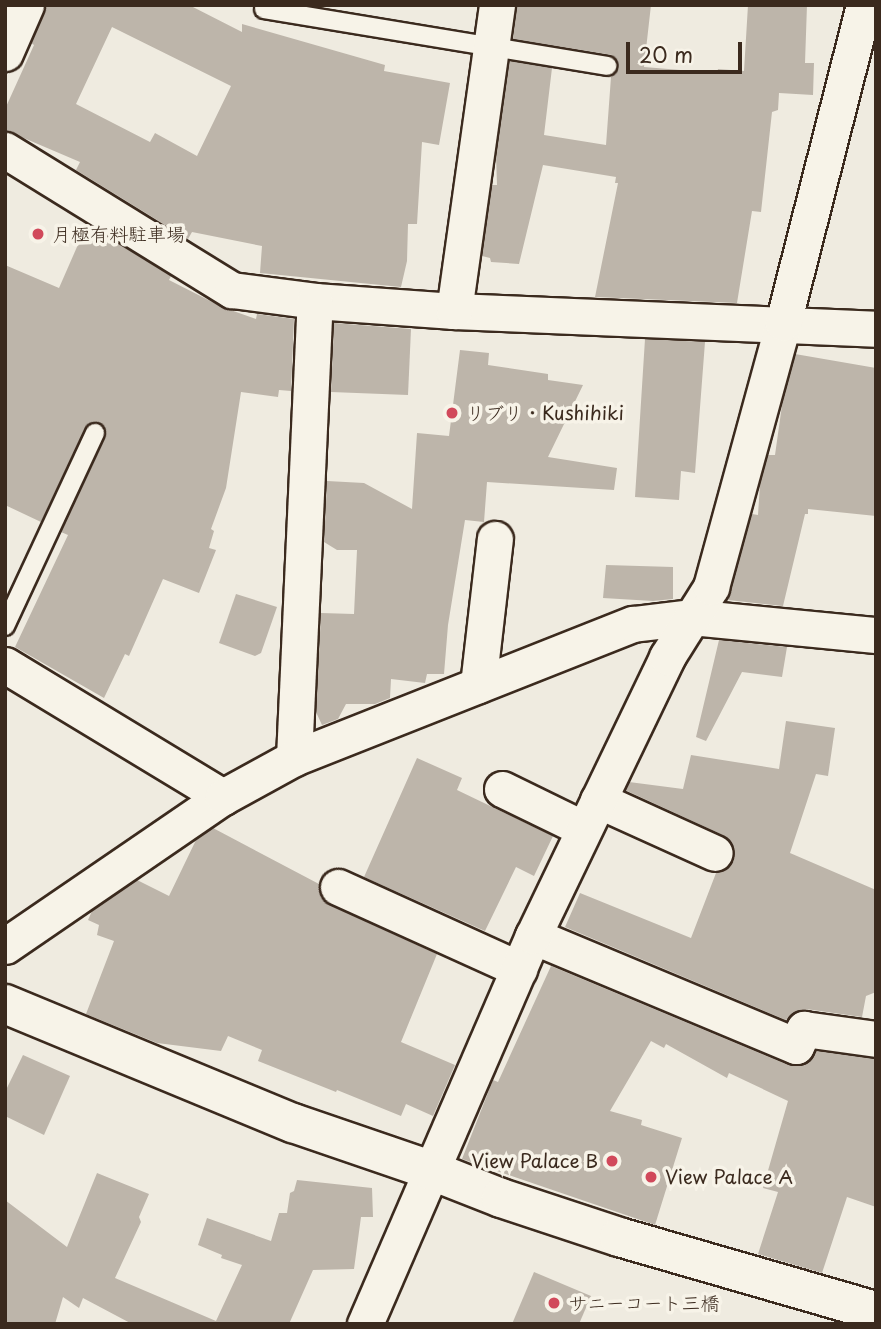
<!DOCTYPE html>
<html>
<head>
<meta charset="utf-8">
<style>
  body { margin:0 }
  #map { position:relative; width:881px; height:1329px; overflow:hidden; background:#efebe0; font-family:"Playpen Sans","Klee One",sans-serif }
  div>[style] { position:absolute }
  .building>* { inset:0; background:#bdb5aa }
  .roads { filter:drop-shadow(2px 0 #3b2a1e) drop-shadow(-2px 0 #3b2a1e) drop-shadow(0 2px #3b2a1e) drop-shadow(0 -2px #3b2a1e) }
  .service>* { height:18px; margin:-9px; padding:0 9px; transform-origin:9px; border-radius:9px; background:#f7f3e8 }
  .minor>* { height:35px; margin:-17.5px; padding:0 17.5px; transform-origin:17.5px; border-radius:17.5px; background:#f7f3e8 }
  .tertiary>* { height:38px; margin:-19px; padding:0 19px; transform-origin:19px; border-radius:19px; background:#f7f3e8 }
  .dots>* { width:19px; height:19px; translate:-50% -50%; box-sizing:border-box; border:4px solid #f7f3e8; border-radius:50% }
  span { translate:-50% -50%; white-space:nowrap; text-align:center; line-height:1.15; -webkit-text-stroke:7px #f7f3e8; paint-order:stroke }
  .poi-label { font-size:19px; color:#3b2a1e }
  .left { translate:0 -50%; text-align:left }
  .right { translate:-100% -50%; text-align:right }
  .frame { position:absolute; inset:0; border:7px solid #3b2a1e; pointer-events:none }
  .scale { position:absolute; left:626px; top:42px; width:116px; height:32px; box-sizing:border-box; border:4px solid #3b2a1e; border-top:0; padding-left:9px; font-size:21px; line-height:24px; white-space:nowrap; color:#3b2a1e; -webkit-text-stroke:5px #f7f3e8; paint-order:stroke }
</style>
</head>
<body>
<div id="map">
  <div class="building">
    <div style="clip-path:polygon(evenodd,46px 5px,189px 5px,242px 32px,242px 24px,385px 65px,384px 71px,450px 83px,439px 145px,422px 142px,417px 224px,408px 224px,407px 261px,401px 287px,260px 273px,262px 246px,192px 232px,188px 239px,76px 170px,80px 162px,5px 130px,5px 109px,34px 45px,31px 43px,46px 5px,112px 27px,231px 86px,197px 156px,155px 133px,150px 142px,76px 104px,112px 27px)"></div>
    <div style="clip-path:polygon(517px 5px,651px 5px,644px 67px,717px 73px,718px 69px,744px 71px,748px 5px,807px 5px,805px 63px,814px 63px,813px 95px,779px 93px,778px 110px,772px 112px,761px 212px,752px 211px,737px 303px,595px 297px,618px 183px,615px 183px,616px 177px,543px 165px,519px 264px,491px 262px,490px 258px,482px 256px,492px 185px,497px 185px,496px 155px,509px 61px,552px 68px,544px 135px,606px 145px,611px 77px,618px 67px,612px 55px,513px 39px)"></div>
    <div style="clip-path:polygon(87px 224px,171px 276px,169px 280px,222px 307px,256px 319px,257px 314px,294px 319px,291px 391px,279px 390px,278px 397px,241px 392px,226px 488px,211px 529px,214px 531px,209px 548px,216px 550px,199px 593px,163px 579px,129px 656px,125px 654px,104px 698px,15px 647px,68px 535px,61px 532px,105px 438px,104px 426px,93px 422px,85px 428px,41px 522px,5px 505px,5px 265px,59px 288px)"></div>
    <div style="clip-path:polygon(334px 323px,411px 329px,408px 395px,331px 392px)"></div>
    <div style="clip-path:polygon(645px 339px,705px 342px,695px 473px,681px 471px,679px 500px,635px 497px)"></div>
    <div style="clip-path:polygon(460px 350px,489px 353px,488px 365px,548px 374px,548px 380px,583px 385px,548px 457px,617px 468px,614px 490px,487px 482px,484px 522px,465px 520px,448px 625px,444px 674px,427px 674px,425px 683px,391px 679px,390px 698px,375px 704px,346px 704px,338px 719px,322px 725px,316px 712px,321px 613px,354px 614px,357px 550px,337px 550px,324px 542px,327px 481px,364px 483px,412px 509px,417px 433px,449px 436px)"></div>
    <div style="clip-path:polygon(795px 354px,876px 368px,876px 516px,808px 509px,808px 514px,805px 514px,783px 606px,728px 600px,752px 514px,758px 515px,760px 484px,768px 455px,775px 455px,783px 398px)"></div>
    <div style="clip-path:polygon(606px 565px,673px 567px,673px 599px,653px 601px,603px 598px)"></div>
    <div style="clip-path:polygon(236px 594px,277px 607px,261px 653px,255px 656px,219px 643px)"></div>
    <div style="clip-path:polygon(719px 640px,787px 647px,782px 677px,742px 672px,706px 741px,696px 737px)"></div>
    <div style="clip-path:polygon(786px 721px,835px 728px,828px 776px,816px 774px,790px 853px,876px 890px,876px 992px,866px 996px,862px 1017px,806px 1009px,794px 1012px,786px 1020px,565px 927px,580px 893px,691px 938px,716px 873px,727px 869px,734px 861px,732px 842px,723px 835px,625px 790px,629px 782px,683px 789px,691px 755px,779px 769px)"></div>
    <div style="clip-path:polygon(417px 758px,462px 778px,457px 790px,553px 836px,534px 876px,516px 867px,485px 931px,364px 877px)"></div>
    <div style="clip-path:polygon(213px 828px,319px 884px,321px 898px,330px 905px,437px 954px,401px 1042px,455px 1065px,433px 1116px,406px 1104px,401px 1116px,337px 1090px,336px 1092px,258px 1061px,262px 1050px,228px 1036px,221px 1051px,157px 1043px,86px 1014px,114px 941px,97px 935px,99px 925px,88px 920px,92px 911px,137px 880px,169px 896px,196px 840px)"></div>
    <div style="clip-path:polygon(551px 966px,788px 1065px,807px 1063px,816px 1051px,876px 1059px,876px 1207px,847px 1197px,822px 1273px,758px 1254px,778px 1192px,763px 1188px,788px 1101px,729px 1073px,727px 1078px,666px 1044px,664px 1048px,651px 1041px,610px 1111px,642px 1120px,641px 1125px,682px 1138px,655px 1225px,462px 1159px,493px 1080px,498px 1082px)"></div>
    <div style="clip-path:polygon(23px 1055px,70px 1076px,44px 1135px,5px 1116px,5px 1092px)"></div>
    <div style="clip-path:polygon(97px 1173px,149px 1194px,139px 1217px,141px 1222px,115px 1278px,216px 1321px,242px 1265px,221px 1258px,222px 1255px,198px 1245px,207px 1218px,271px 1241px,279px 1213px,287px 1213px,290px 1193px,294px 1191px,297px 1180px,372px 1188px,373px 1217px,361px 1217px,354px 1269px,313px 1270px,289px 1324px,132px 1324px,83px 1298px,79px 1308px,63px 1297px,55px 1324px,5px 1324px,5px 1200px,67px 1247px)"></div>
    <div style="clip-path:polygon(534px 1272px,591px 1296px,579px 1324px,512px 1324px)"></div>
  </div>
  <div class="roads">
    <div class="service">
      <div style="left:264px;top:9px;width:348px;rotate:9.4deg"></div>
      <div style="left:5px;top:626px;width:213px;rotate:-65deg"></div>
    </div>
    <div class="minor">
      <div style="left:5px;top:53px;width:52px;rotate:-66.4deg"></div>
      <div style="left:5px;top:150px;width:267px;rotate:31.7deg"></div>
      <div style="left:232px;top:290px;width:84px;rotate:7.5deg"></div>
      <div style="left:315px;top:301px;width:139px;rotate:4.1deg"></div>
      <div style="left:454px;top:311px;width:422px;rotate:2.4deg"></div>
      <div style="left:454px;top:311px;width:309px;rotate:-82deg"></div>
      <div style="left:5px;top:665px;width:255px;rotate:31.2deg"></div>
      <div style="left:478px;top:685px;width:147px;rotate:-83.4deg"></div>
      <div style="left:294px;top:758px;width:457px;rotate:-87.4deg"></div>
      <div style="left:502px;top:789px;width:91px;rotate:26deg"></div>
      <div style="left:598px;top:800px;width:128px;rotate:24.4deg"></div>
      <div style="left:338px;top:887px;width:199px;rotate:24.4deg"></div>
      <div style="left:533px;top:936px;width:285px;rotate:22.7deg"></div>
      <div style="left:796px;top:1046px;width:19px;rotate:-65deg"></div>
      <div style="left:804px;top:1029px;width:73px;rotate:7.9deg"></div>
      <div style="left:5px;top:946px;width:264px;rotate:-34.4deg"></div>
      <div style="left:223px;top:797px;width:81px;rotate:-28.8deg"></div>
      <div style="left:294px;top:758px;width:365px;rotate:-21.6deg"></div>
      <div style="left:633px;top:624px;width:58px;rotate:-6.9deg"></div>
      <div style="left:691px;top:617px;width:186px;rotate:5.6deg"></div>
      <div style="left:365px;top:1324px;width:423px;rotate:-66.6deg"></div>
      <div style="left:533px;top:936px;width:310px;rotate:-64.3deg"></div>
      <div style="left:667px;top:657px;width:83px;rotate:-57.8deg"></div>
      <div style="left:711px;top:587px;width:274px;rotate:-74.7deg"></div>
      <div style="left:783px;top:323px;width:328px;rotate:-75.7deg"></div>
    </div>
    <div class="tertiary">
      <div style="left:5px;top:1004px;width:312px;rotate:22.5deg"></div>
      <div style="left:293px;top:1123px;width:145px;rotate:18.9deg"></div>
      <div style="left:430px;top:1170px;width:76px;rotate:21.5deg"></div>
      <div style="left:501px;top:1198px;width:124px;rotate:18.3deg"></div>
      <div style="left:619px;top:1237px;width:267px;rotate:16.1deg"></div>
    </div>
  </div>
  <div class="dots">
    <div style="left:38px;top:234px;background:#d1495b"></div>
    <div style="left:452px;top:413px;background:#d1495b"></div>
    <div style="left:612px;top:1161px;background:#d1495b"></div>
    <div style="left:651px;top:1177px;background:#d1495b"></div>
    <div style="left:554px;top:1303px;background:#d1495b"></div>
  </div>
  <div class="poi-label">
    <span class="left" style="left:52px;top:234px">月極有料駐車場</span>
    <span class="left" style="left:466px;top:413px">リブリ・Kushihiki</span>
    <span class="right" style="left:598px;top:1161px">View Palace B</span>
    <span class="left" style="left:665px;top:1177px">View Palace A</span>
    <span class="left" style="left:568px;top:1303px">サニーコート三橋</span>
  </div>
  <div class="frame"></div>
  <div class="scale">20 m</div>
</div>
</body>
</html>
